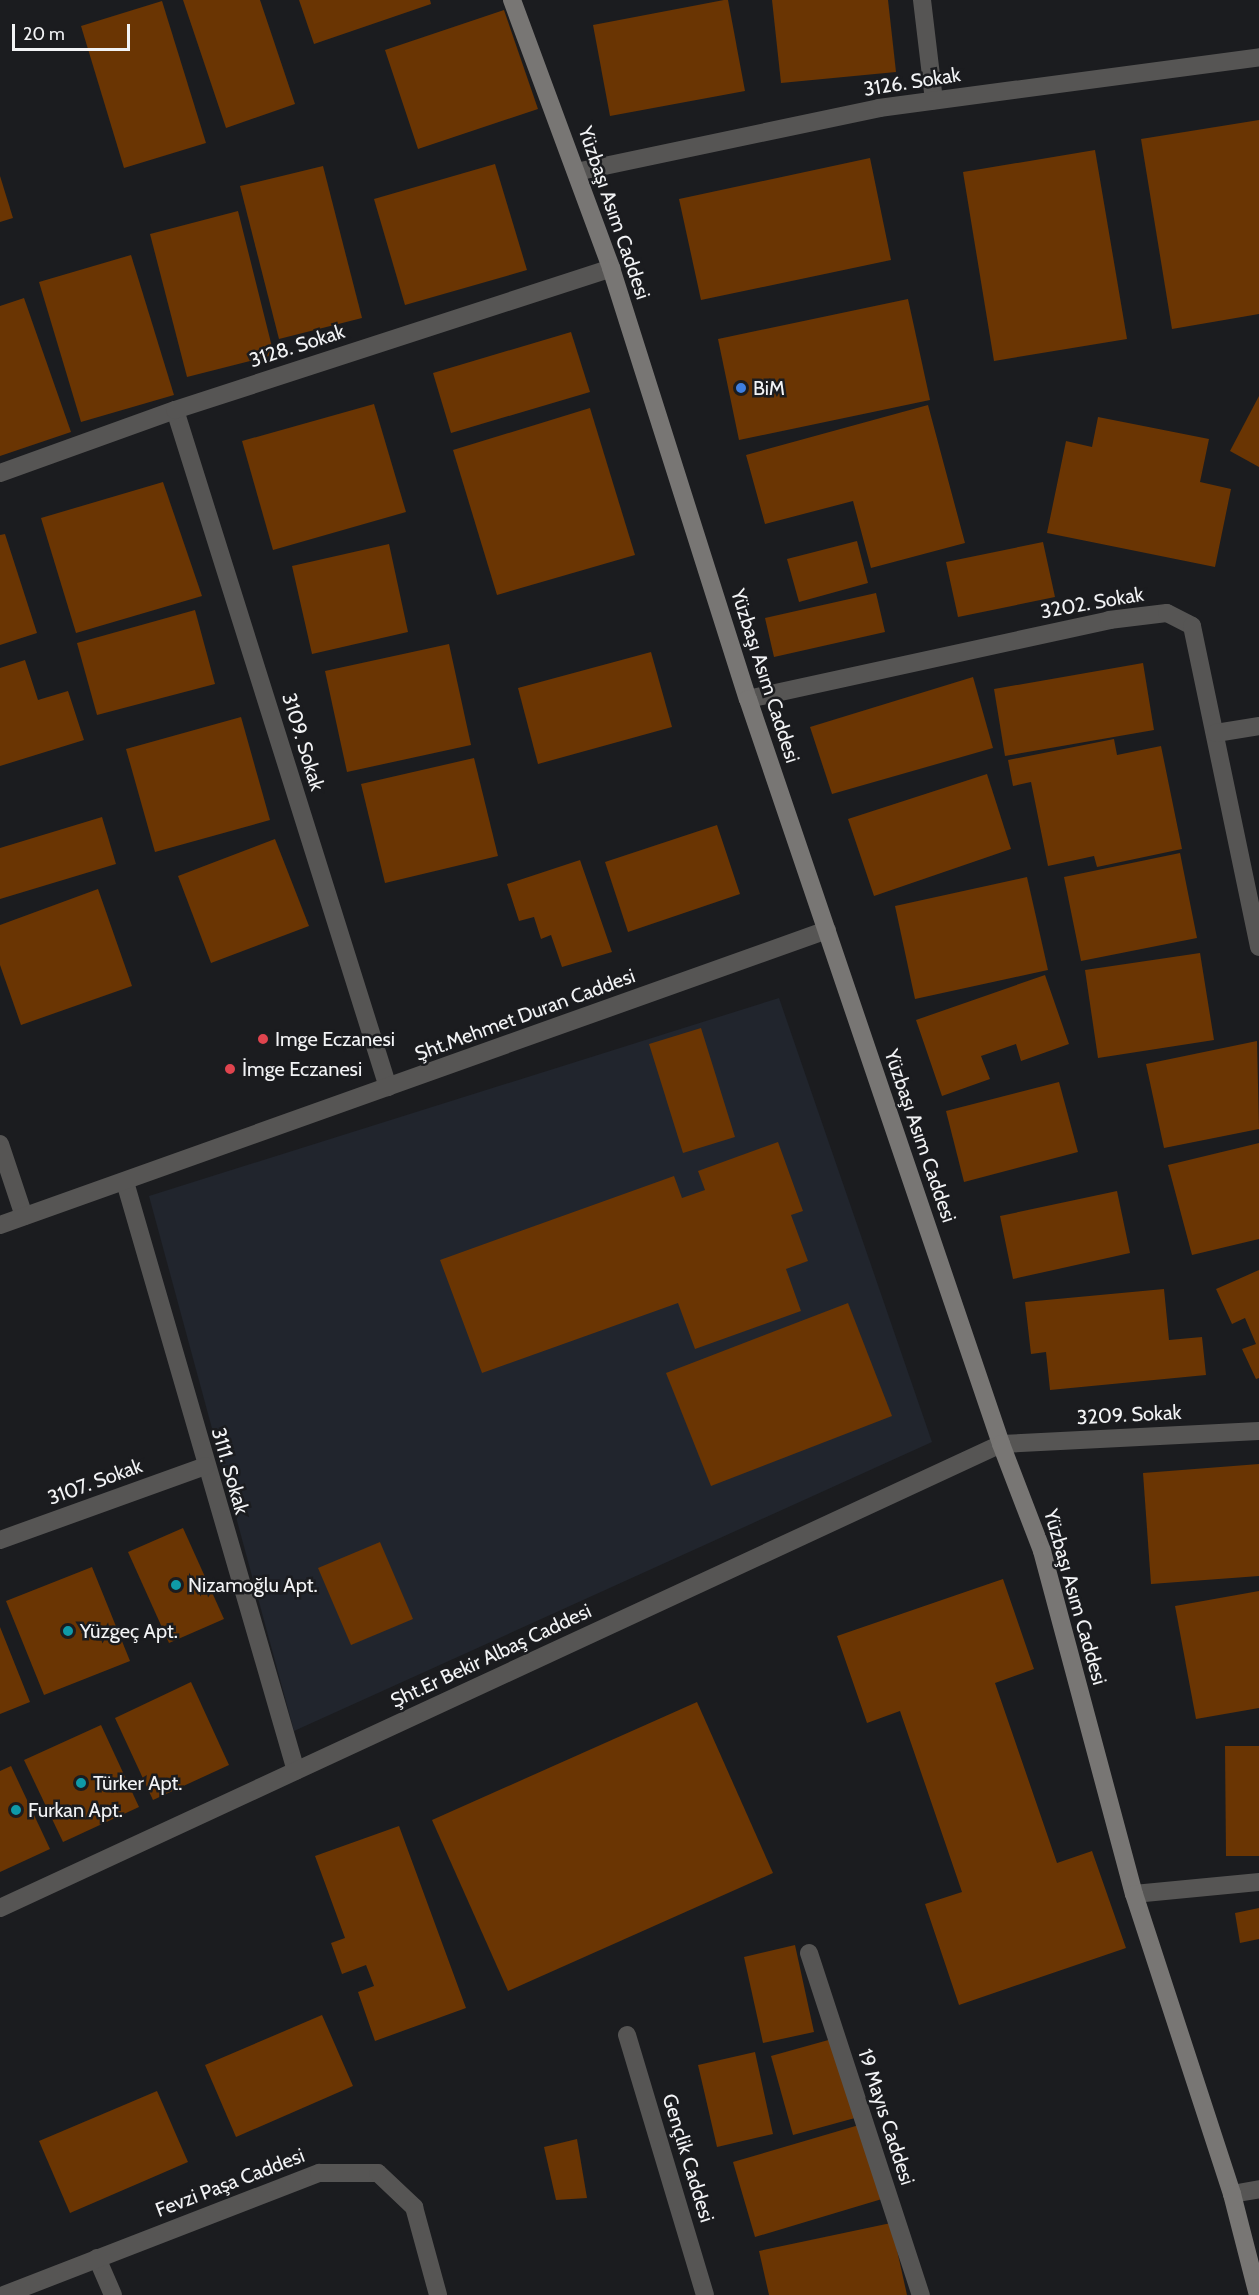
<!DOCTYPE html>
<html>
<head>
<meta charset="utf-8">
<style>
  body { margin:0 }
  #map { position:relative; width:1259px; height:2295px; overflow:hidden; background:#1b1c1f; font-family:Cabin,sans-serif }
  div>[style] { position:absolute }
  .built>* { inset:0; background:#21252d }
  .building>* { inset:0; background:#6a3503 }
  .street>* { height:18px; margin:-9px; padding:0 9px; transform-origin:9px; border-radius:9px; background:#565554 }
  .secondary>* { height:18px; margin:-9px; padding:0 9px; transform-origin:9px; border-radius:9px; background:#787674 }
  .dots>* { width:16px; height:16px; translate:-50% -50%; box-sizing:border-box; border:3px solid #1b1c1f; border-radius:50% }
  span { translate:-50% -50%; white-space:nowrap; text-align:center; line-height:1.15; -webkit-text-stroke:5px #1b1c1f; paint-order:stroke }
  .street-label { font-size:20px; color:#f2f3f5 }
  .poi-label { font-size:20px; color:#f2f3f5 }
  .left { translate:0 -50%; text-align:left }
  .scale { position:absolute; left:12px; top:24px; width:118px; height:27px; box-sizing:border-box; border:3px solid #f2f3f5; border-top:0; padding-left:8px; font-size:18px; line-height:21px; white-space:nowrap; color:#f2f3f5; -webkit-text-stroke:4px #1b1c1f; paint-order:stroke }
</style>
</head>
<body>
<div id="map">
  <div class="built">
    <div style="clip-path:polygon(779px 998px,932px 1442px,294px 1731px,149px 1196px)"></div>
  </div>
  <div class="building">
    <div style="clip-path:polygon(183px 0,260px 0,295px 104px,226px 128px)"></div>
    <div style="clip-path:polygon(299px 0,430px 0,431px 4px,314px 44px)"></div>
    <div style="clip-path:polygon(724px 0,728px 0,745px 91px,610px 116px,593px 25px)"></div>
    <div style="clip-path:polygon(772px 0,888px 0,896px 72px,781px 83px)"></div>
    <div style="clip-path:polygon(162px 1px,206px 143px,124px 168px,81px 26px)"></div>
    <div style="clip-path:polygon(504px 10px,538px 109px,418px 149px,385px 50px)"></div>
    <div style="clip-path:polygon(1259px 120px,1259px 314px,1172px 329px,1141px 139px)"></div>
    <div style="clip-path:polygon(1095px 150px,1127px 339px,994px 361px,963px 172px)"></div>
    <div style="clip-path:polygon(870px 158px,891px 260px,701px 300px,679px 199px)"></div>
    <div style="clip-path:polygon(495px 164px,527px 270px,405px 305px,374px 199px)"></div>
    <div style="clip-path:polygon(323px 166px,362px 318px,279px 339px,240px 186px)"></div>
    <div style="clip-path:polygon(0 176px,13px 218px,0 222px)"></div>
    <div style="clip-path:polygon(238px 211px,274px 355px,187px 377px,150px 234px)"></div>
    <div style="clip-path:polygon(131px 255px,174px 395px,81px 422px,39px 282px)"></div>
    <div style="clip-path:polygon(24px 298px,71px 432px,0 456px,0 306px)"></div>
    <div style="clip-path:polygon(908px 299px,930px 400px,739px 440px,718px 339px)"></div>
    <div style="clip-path:polygon(571px 332px,590px 392px,451px 433px,433px 373px)"></div>
    <div style="clip-path:polygon(1259px 396px,1259px 467px,1230px 451px)"></div>
    <div style="clip-path:polygon(374px 404px,406px 512px,273px 550px,242px 441px)"></div>
    <div style="clip-path:polygon(928px 405px,965px 543px,871px 568px,853px 501px,765px 524px,746px 455px)"></div>
    <div style="clip-path:polygon(590px 408px,635px 555px,497px 595px,453px 450px)"></div>
    <div style="clip-path:polygon(1098px 417px,1209px 439px,1200px 482px,1231px 489px,1215px 567px,1047px 533px,1066px 441px,1092px 447px)"></div>
    <div style="clip-path:polygon(163px 482px,202px 596px,76px 633px,41px 518px)"></div>
    <div style="clip-path:polygon(5px 534px,37px 633px,0 645px,0 535px)"></div>
    <div style="clip-path:polygon(857px 541px,868px 583px,799px 602px,787px 559px)"></div>
    <div style="clip-path:polygon(1043px 542px,1055px 597px,958px 617px,946px 562px)"></div>
    <div style="clip-path:polygon(389px 544px,408px 632px,312px 654px,292px 566px)"></div>
    <div style="clip-path:polygon(876px 593px,885px 632px,774px 657px,765px 618px)"></div>
    <div style="clip-path:polygon(195px 610px,215px 684px,97px 715px,77px 643px)"></div>
    <div style="clip-path:polygon(449px 644px,471px 745px,347px 772px,325px 671px)"></div>
    <div style="clip-path:polygon(651px 652px,672px 727px,538px 764px,518px 688px)"></div>
    <div style="clip-path:polygon(25px 660px,38px 700px,68px 691px,84px 740px,0 766px,0 668px)"></div>
    <div style="clip-path:polygon(1143px 663px,1154px 730px,1005px 756px,994px 689px)"></div>
    <div style="clip-path:polygon(973px 677px,993px 748px,832px 794px,810px 727px)"></div>
    <div style="clip-path:polygon(241px 717px,270px 820px,155px 852px,126px 749px)"></div>
    <div style="clip-path:polygon(1114px 739px,1117px 755px,1161px 746px,1182px 849px,1097px 867px,1094px 856px,1048px 866px,1031px 782px,1013px 786px,1008px 760px)"></div>
    <div style="clip-path:polygon(474px 758px,498px 856px,385px 883px,361px 784px)"></div>
    <div style="clip-path:polygon(987px 774px,1011px 849px,874px 896px,848px 819px)"></div>
    <div style="clip-path:polygon(102px 817px,116px 864px,0 899px,0 848px)"></div>
    <div style="clip-path:polygon(717px 825px,740px 894px,628px 932px,605px 862px)"></div>
    <div style="clip-path:polygon(275px 839px,309px 926px,211px 963px,178px 876px)"></div>
    <div style="clip-path:polygon(1180px 853px,1197px 938px,1081px 961px,1064px 877px)"></div>
    <div style="clip-path:polygon(580px 860px,612px 952px,562px 967px,551px 935px,541px 939px,534px 917px,519px 921px,507px 884px)"></div>
    <div style="clip-path:polygon(1027px 877px,1048px 970px,915px 999px,895px 906px)"></div>
    <div style="clip-path:polygon(98px 889px,132px 986px,21px 1025px,0 965px,0 925px)"></div>
    <div style="clip-path:polygon(1200px 953px,1214px 1040px,1098px 1058px,1085px 970px)"></div>
    <div style="clip-path:polygon(1045px 975px,1069px 1044px,1021px 1061px,1016px 1044px,981px 1056px,990px 1079px,942px 1096px,916px 1020px)"></div>
    <div style="clip-path:polygon(701px 1028px,735px 1137px,683px 1153px,649px 1044px)"></div>
    <div style="clip-path:polygon(1257px 1041px,1259px 1129px,1164px 1148px,1146px 1064px)"></div>
    <div style="clip-path:polygon(1059px 1082px,1078px 1152px,964px 1182px,946px 1111px)"></div>
    <div style="clip-path:polygon(778px 1142px,803px 1211px,791px 1215px,808px 1261px,786px 1269px,801px 1311px,695px 1349px,678px 1303px,482px 1373px,440px 1260px,674px 1176px,682px 1198px,705px 1190px,698px 1171px)"></div>
    <div style="clip-path:polygon(1259px 1143px,1259px 1239px,1192px 1255px,1168px 1165px)"></div>
    <div style="clip-path:polygon(1117px 1191px,1130px 1253px,1013px 1279px,1000px 1216px)"></div>
    <div style="clip-path:polygon(1259px 1270px,1259px 1378px,1256px 1379px,1242px 1349px,1256px 1344px,1245px 1318px,1232px 1324px,1216px 1289px)"></div>
    <div style="clip-path:polygon(1164px 1289px,1169px 1340px,1202px 1337px,1206px 1375px,1050px 1390px,1046px 1352px,1031px 1354px,1025px 1302px)"></div>
    <div style="clip-path:polygon(848px 1303px,892px 1416px,711px 1486px,666px 1373px)"></div>
    <div style="clip-path:polygon(1259px 1464px,1259px 1576px,1151px 1584px,1143px 1473px)"></div>
    <div style="clip-path:polygon(183px 1528px,224px 1619px,169px 1643px,128px 1552px)"></div>
    <div style="clip-path:polygon(380px 1542px,413px 1619px,351px 1645px,318px 1568px)"></div>
    <div style="clip-path:polygon(92px 1567px,130px 1661px,44px 1695px,6px 1601px)"></div>
    <div style="clip-path:polygon(1003px 1579px,1034px 1669px,995px 1683px,1057px 1863px,1092px 1851px,1126px 1948px,959px 2005px,925px 1904px,962px 1892px,900px 1711px,867px 1723px,837px 1636px)"></div>
    <div style="clip-path:polygon(1259px 1591px,1259px 1708px,1196px 1719px,1175px 1606px)"></div>
    <div style="clip-path:polygon(0 1627px,30px 1702px,0 1714px)"></div>
    <div style="clip-path:polygon(191px 1682px,229px 1765px,153px 1800px,115px 1718px)"></div>
    <div style="clip-path:polygon(697px 1702px,773px 1873px,508px 1991px,432px 1820px)"></div>
    <div style="clip-path:polygon(101px 1725px,139px 1807px,63px 1842px,24px 1760px)"></div>
    <div style="clip-path:polygon(1225px 1746px,1259px 1746px,1259px 1856px,1226px 1856px)"></div>
    <div style="clip-path:polygon(11px 1766px,50px 1849px,0 1872px,0 1771px)"></div>
    <div style="clip-path:polygon(399px 1826px,466px 2008px,375px 2041px,358px 1992px,374px 1986px,366px 1965px,342px 1974px,331px 1943px,345px 1938px,315px 1856px)"></div>
    <div style="clip-path:polygon(1259px 1908px,1259px 1939px,1240px 1943px,1235px 1913px)"></div>
    <div style="clip-path:polygon(795px 1945px,814px 2032px,763px 2043px,744px 1957px)"></div>
    <div style="clip-path:polygon(322px 2015px,353px 2086px,236px 2137px,205px 2065px)"></div>
    <div style="clip-path:polygon(832px 2039px,855px 2118px,793px 2135px,771px 2056px)"></div>
    <div style="clip-path:polygon(755px 2052px,773px 2134px,717px 2147px,698px 2065px)"></div>
    <div style="clip-path:polygon(157px 2091px,188px 2162px,70px 2213px,39px 2141px)"></div>
    <div style="clip-path:polygon(859px 2125px,882px 2199px,755px 2237px,733px 2162px)"></div>
    <div style="clip-path:polygon(577px 2139px,587px 2198px,556px 2200px,544px 2147px)"></div>
    <div style="clip-path:polygon(891px 2223px,907px 2295px,769px 2295px,759px 2251px)"></div>
  </div>
  <div class="street">
    <div style="left:922px;top:0;width:101px;rotate:83.2deg"></div>
    <div style="left:576px;top:172px;width:310px;rotate:-11.9deg"></div>
    <div style="left:879px;top:108px;width:383px;rotate:-7.6deg"></div>
    <div style="left:175px;top:410px;width:710px;rotate:72.54deg"></div>
    <div style="left:0;top:473px;width:186px;rotate:-19.8deg"></div>
    <div style="left:175px;top:410px;width:459px;rotate:-18deg"></div>
    <div style="left:748px;top:699px;width:370px;rotate:-12.3deg"></div>
    <div style="left:1109px;top:620px;width:58px;rotate:-6.9deg"></div>
    <div style="left:1167px;top:613px;width:28px;rotate:27deg"></div>
    <div style="left:1192px;top:626px;width:328px;rotate:78.2deg"></div>
    <div style="left:1216px;top:733px;width:44px;rotate:-9.2deg"></div>
    <div style="left:0;top:1144px;width:76px;rotate:71.6deg"></div>
    <div style="left:125px;top:1182px;width:613px;rotate:73.81deg"></div>
    <div style="left:0;top:1225px;width:878px;rotate:-19.63deg"></div>
    <div style="left:0;top:1540px;width:218px;rotate:-19.8deg"></div>
    <div style="left:1134px;top:1894px;width:126px;rotate:-5.5deg"></div>
    <div style="left:0;top:1908px;width:1103px;rotate:-24.87deg"></div>
    <div style="left:1001px;top:1444px;width:258px;rotate:-2.9deg"></div>
    <div style="left:809px;top:1953px;width:360px;rotate:71.9deg"></div>
    <div style="left:627px;top:2035px;width:271px;rotate:73.3deg"></div>
    <div style="left:1232px;top:2194px;width:27px;rotate:-10deg"></div>
    <div style="left:97px;top:2258px;width:40px;rotate:66.6deg"></div>
    <div style="left:4px;top:2295px;width:338px;rotate:-21.2deg"></div>
    <div style="left:319px;top:2173px;width:59px"></div>
    <div style="left:378px;top:2173px;width:50px;rotate:43.4deg"></div>
    <div style="left:414px;top:2207px;width:91px;rotate:74.7deg"></div>
  </div>
  <div class="secondary">
    <div style="left:512px;top:0;width:286px;rotate:69.7deg"></div>
    <div style="left:611px;top:268px;width:452px;rotate:72.4deg"></div>
    <div style="left:748px;top:699px;width:787px;rotate:71.24deg"></div>
    <div style="left:1001px;top:1444px;width:115px;rotate:69deg"></div>
    <div style="left:1042px;top:1551px;width:355px;rotate:75deg"></div>
    <div style="left:1134px;top:1894px;width:316px;rotate:71.9deg"></div>
    <div style="left:1232px;top:2194px;width:104px;rotate:75.6deg"></div>
  </div>
  <div class="dots">
    <div style="left:741px;top:388px;background:#3f7fe0"></div>
    <div style="left:263px;top:1039px;background:#e0444e"></div>
    <div style="left:230px;top:1069px;background:#e0444e"></div>
    <div style="left:176px;top:1585px;background:#0f9aa8"></div>
    <div style="left:68px;top:1631px;background:#0f9aa8"></div>
    <div style="left:81px;top:1783px;background:#0f9aa8"></div>
    <div style="left:16px;top:1810px;background:#0f9aa8"></div>
  </div>
  <div class="street-label">
    <span style="left:912px;top:82px;rotate:-9deg">3126. Sokak</span>
    <span style="left:614px;top:213px;rotate:71deg">Yüzbaşı Asım Caddesi</span>
    <span style="left:297px;top:346px;rotate:-18deg">3128. Sokak</span>
    <span style="left:1092px;top:603px;rotate:-10deg">3202. Sokak</span>
    <span style="left:765px;top:676px;rotate:72deg">Yüzbaşı Asım Caddesi</span>
    <span style="left:303px;top:742px;rotate:73deg">3109. Sokak</span>
    <span style="left:525px;top:1015px;rotate:-20deg">Şht.Mehmet Duran Caddesi</span>
    <span style="left:920px;top:1136px;rotate:71deg">Yüzbaşı Asım Caddesi</span>
    <span style="left:1129px;top:1415px;rotate:-3deg">3209. Sokak</span>
    <span style="left:230px;top:1471px;rotate:74deg">3111. Sokak</span>
    <span style="left:95px;top:1482px;rotate:-20deg">3107. Sokak</span>
    <span style="left:1075px;top:1597px;rotate:74deg">Yüzbaşı Asım Caddesi</span>
    <span style="left:491px;top:1656px;rotate:-25deg">Şht.Er Bekir Albaş Caddesi</span>
    <span style="left:886px;top:2117px;rotate:72deg">19 Mayıs Caddesi</span>
    <span style="left:688px;top:2158px;rotate:73deg">Gençlik Caddesi</span>
    <span style="left:230px;top:2183px;rotate:-21deg">Fevzi Paşa Caddesi</span>
  </div>
  <div class="poi-label">
    <span class="left" style="left:753px;top:388px">BiM</span>
    <span class="left" style="left:275px;top:1039px">Imge Eczanesi</span>
    <span class="left" style="left:242px;top:1069px">İmge Eczanesi</span>
    <span class="left" style="left:188px;top:1585px">Nizamoğlu Apt.</span>
    <span class="left" style="left:80px;top:1631px">Yüzgeç Apt.</span>
    <span class="left" style="left:93px;top:1783px">Türker Apt.</span>
    <span class="left" style="left:28px;top:1810px">Furkan Apt.</span>
  </div>
  <div class="scale">20 m</div>
</div>
</body>
</html>
